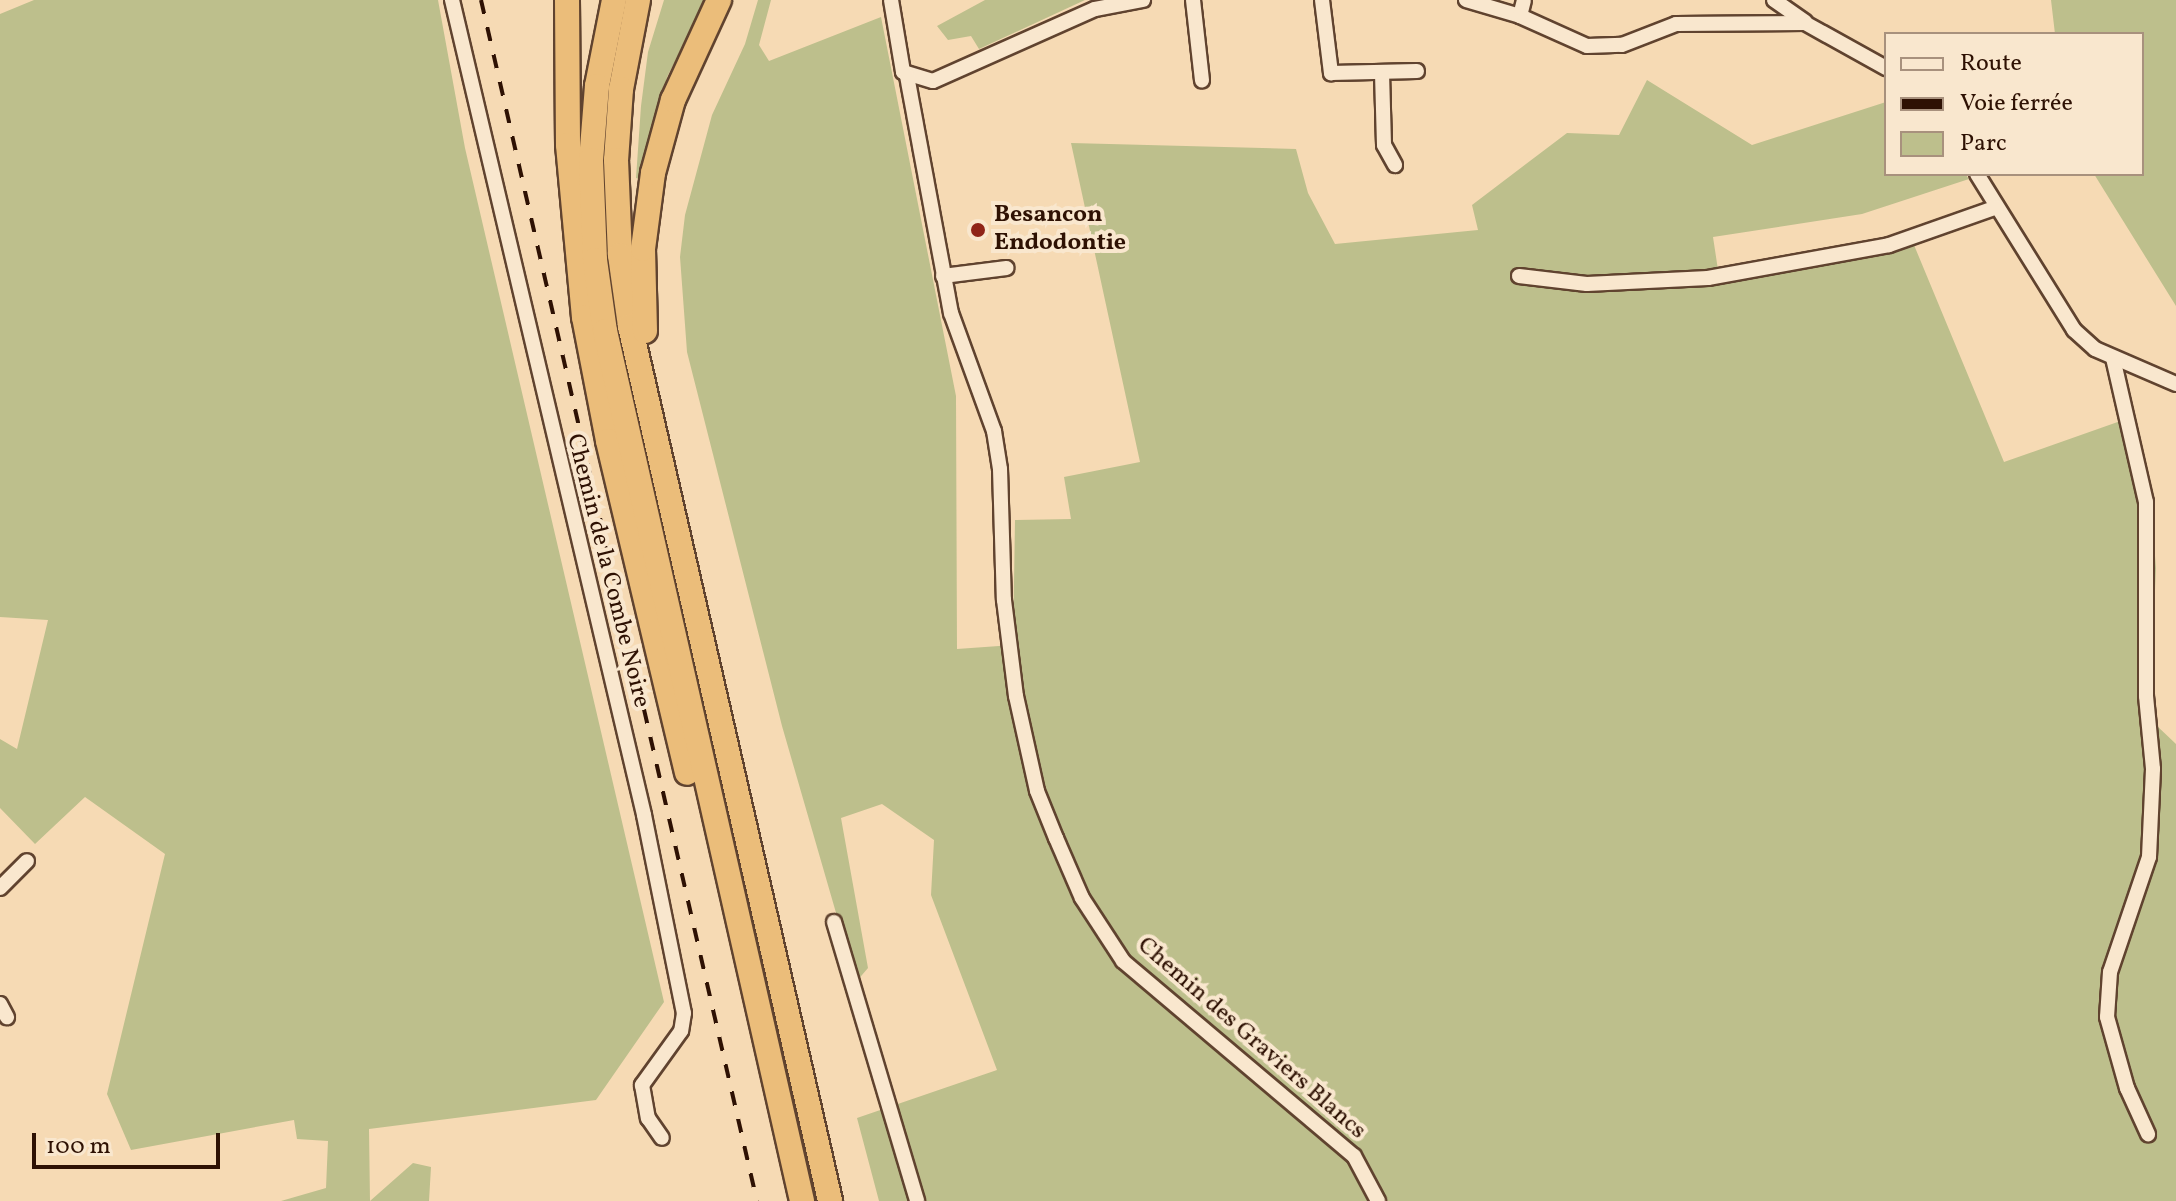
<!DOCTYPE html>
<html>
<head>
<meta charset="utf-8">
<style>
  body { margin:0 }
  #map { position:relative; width:2176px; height:1201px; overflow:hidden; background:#f6dab4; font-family:Vollkorn,serif }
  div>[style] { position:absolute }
  .green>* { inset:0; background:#bdbf8c }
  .roads { filter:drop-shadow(2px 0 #60432f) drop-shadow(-2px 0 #60432f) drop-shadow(0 2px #60432f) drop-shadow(0 -2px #60432f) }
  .minor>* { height:14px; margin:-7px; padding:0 7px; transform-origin:7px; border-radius:7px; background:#f9e7ce }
  .trunk>* { height:24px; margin:-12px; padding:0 12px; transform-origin:12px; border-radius:12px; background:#ebbd7a }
  .rail>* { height:4px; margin-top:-2px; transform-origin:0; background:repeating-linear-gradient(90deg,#2e1103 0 14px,transparent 0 28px) }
  .dots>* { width:22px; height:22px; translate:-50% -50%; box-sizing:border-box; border:4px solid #f9e7ce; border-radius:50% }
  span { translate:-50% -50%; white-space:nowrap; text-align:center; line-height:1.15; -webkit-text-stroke:8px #f9e7ce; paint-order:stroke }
  .poi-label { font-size:24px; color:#2e1103; font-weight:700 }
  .left { translate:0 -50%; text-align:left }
  .street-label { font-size:24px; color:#2e1103 }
  .legend { position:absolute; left:1884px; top:32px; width:260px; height:144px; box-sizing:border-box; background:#f9e7ce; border:2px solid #a8917d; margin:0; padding:10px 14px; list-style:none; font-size:24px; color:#2e1103 }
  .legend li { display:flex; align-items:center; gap:16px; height:40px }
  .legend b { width:40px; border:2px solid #a8917d }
  .scale { position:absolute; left:32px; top:1133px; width:188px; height:36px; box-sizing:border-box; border:4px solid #2e1103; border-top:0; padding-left:10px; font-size:24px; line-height:28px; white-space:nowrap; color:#2e1103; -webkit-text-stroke:6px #f9e7ce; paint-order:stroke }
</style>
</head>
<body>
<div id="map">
  <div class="green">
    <div style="clip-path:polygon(34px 0,438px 0,465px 148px,664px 1002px,596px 1100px,369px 1129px,370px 1201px,413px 1163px,431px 1167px,429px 1201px,281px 1201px,326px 1188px,328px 1141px,297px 1139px,294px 1120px,131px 1150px,107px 1094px,165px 854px,85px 797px,35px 844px,0 808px,0 739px,17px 749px,48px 620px,0 617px,0 14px)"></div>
    <div style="clip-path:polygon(664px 0,706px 0,667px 77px,643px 180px,636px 178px,641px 106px,648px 52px)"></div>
    <div style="clip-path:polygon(758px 0,771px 0,759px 45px,769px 61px,881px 17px,956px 396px,957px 649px,1013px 645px,1015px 520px,1071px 519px,1064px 477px,1140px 462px,1071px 143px,1296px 149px,1308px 193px,1335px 244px,1478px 230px,1472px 205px,1567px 133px,1619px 135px,1647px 80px,1752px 145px,1886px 102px,1886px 174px,1965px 174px,1969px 179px,1862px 214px,1713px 237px,1720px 283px,1914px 245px,2004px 462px,2129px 418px,2150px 494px,2156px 568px,2150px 702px,2156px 725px,2176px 744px,2176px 1201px,879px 1201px,857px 1118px,997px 1070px,931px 895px,934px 840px,882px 804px,841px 818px,868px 968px,856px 982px,782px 726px,687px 352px,680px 257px,685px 215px,712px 115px,745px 44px)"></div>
    <div style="clip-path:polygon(985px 0,1085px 0,979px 49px,971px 36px,948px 40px,937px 26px)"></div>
    <div style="clip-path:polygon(2051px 0,2176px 0,2176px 306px,2094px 174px,2142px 174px,2142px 34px,2055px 34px)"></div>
  </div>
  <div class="roads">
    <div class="minor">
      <div style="left:452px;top:0;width:837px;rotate:76.74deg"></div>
      <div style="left:644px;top:815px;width:202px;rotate:78.6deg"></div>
      <div style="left:684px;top:1013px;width:18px;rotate:99deg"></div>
      <div style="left:681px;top:1031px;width:67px;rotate:125.8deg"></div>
      <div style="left:642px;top:1085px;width:34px;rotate:80deg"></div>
      <div style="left:648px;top:1118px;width:24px;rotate:55deg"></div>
      <div style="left:891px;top:0;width:73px;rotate:80.5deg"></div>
      <div style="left:903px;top:72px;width:31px;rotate:17deg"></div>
      <div style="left:933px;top:81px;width:177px;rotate:-24deg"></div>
      <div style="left:1095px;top:9px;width:49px;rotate:-10.6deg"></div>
      <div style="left:1193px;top:0;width:81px;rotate:83.6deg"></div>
      <div style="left:1322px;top:0;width:74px;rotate:83deg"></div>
      <div style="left:1331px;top:73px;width:86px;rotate:-1.3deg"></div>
      <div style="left:1466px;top:0;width:56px;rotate:16.5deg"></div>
      <div style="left:1520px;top:16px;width:73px;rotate:24.1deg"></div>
      <div style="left:1587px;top:46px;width:35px;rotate:-2deg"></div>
      <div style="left:1622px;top:45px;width:58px;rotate:-21.3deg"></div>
      <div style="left:1676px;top:24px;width:129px;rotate:-0.4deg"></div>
      <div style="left:1805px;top:23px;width:93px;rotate:29.1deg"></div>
      <div style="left:1774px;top:0;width:38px;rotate:35deg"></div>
      <div style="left:1520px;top:16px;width:16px;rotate:-76deg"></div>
      <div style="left:1382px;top:73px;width:72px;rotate:88.4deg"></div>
      <div style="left:1384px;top:145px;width:23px;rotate:61deg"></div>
      <div style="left:907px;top:76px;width:241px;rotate:79.5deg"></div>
      <div style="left:951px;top:313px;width:126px;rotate:70deg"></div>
      <div style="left:994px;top:431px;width:38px;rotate:81deg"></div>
      <div style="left:1000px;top:469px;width:131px;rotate:88.3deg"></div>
      <div style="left:1004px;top:600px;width:97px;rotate:82.9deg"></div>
      <div style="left:1016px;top:696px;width:97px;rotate:77.5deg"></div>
      <div style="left:1037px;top:791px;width:51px;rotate:68deg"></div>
      <div style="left:1056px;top:838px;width:65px;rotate:66.6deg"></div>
      <div style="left:1082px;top:898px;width:75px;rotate:56.9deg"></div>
      <div style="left:1123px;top:961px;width:302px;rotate:40.2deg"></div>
      <div style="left:1354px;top:1156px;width:51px;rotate:61.9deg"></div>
      <div style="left:1977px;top:174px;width:184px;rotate:58.1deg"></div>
      <div style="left:2074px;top:330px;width:28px;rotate:42deg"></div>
      <div style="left:2095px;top:349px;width:88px;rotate:23.4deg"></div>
      <div style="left:943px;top:276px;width:64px;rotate:-7.2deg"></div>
      <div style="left:1519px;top:276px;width:68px;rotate:6.7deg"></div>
      <div style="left:1587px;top:284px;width:121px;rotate:-2.8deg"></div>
      <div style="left:1708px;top:278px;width:184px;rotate:-10.3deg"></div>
      <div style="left:1889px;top:245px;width:114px;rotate:-19.4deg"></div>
      <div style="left:2113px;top:358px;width:148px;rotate:77.1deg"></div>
      <div style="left:2146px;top:502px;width:194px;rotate:90deg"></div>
      <div style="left:2146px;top:696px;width:73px;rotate:84.5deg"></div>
      <div style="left:2153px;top:769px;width:88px;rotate:92.6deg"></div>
      <div style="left:2149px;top:857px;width:121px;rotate:108.7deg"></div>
      <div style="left:2110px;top:972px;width:45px;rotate:93.8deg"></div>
      <div style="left:2107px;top:1017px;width:74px;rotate:74.3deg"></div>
      <div style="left:2127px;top:1088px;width:51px;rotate:65.5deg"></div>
      <div style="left:0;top:888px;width:38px;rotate:-45deg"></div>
      <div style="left:834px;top:922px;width:291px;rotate:73.4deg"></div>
      <div style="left:0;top:1004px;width:15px;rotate:62deg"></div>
    </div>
    <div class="trunk">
      <div style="left:567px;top:0;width:145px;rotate:89.6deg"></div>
      <div style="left:568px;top:145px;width:173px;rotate:84.7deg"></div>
      <div style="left:584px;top:317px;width:126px;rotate:79deg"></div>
      <div style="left:608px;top:441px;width:341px;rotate:76.6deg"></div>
      <div style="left:614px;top:0;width:88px;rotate:101.2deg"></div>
      <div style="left:597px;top:86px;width:74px;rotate:94.6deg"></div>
      <div style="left:591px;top:160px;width:100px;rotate:87.7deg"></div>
      <div style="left:595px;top:260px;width:72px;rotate:82deg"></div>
      <div style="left:605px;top:331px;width:892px;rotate:77.24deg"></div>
      <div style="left:638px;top:0;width:91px;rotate:100.8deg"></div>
      <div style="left:621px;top:89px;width:71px;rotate:94deg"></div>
      <div style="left:616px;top:160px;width:95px;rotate:87.6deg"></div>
      <div style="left:620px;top:255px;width:72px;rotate:82deg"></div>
      <div style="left:630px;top:326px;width:898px;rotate:77.12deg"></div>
      <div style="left:645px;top:331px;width:82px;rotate:-91.4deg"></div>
      <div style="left:643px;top:249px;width:77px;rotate:-82.5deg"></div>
      <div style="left:653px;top:173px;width:76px;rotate:-74.7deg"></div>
      <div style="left:673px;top:100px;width:110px;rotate:-65.3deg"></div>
    </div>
  </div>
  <div class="rail">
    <div style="left:481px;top:0;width:1232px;rotate:77.06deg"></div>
  </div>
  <div class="dots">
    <div style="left:978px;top:230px;background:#8f2418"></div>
  </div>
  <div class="poi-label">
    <span class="left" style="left:994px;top:230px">Besancon<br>Endodontie</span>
  </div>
  <div class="street-label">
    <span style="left:607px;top:571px;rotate:76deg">Chemin de la Combe Noire</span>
    <span style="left:1251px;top:1039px;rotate:41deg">Chemin des Graviers Blancs</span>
  </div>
  <ul class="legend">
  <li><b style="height:10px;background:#f9e7ce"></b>Route</li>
  <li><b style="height:10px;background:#2e1103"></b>Voie ferrée</li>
  <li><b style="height:22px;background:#bdbf8c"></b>Parc</li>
  </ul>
  <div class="scale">100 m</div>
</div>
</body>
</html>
